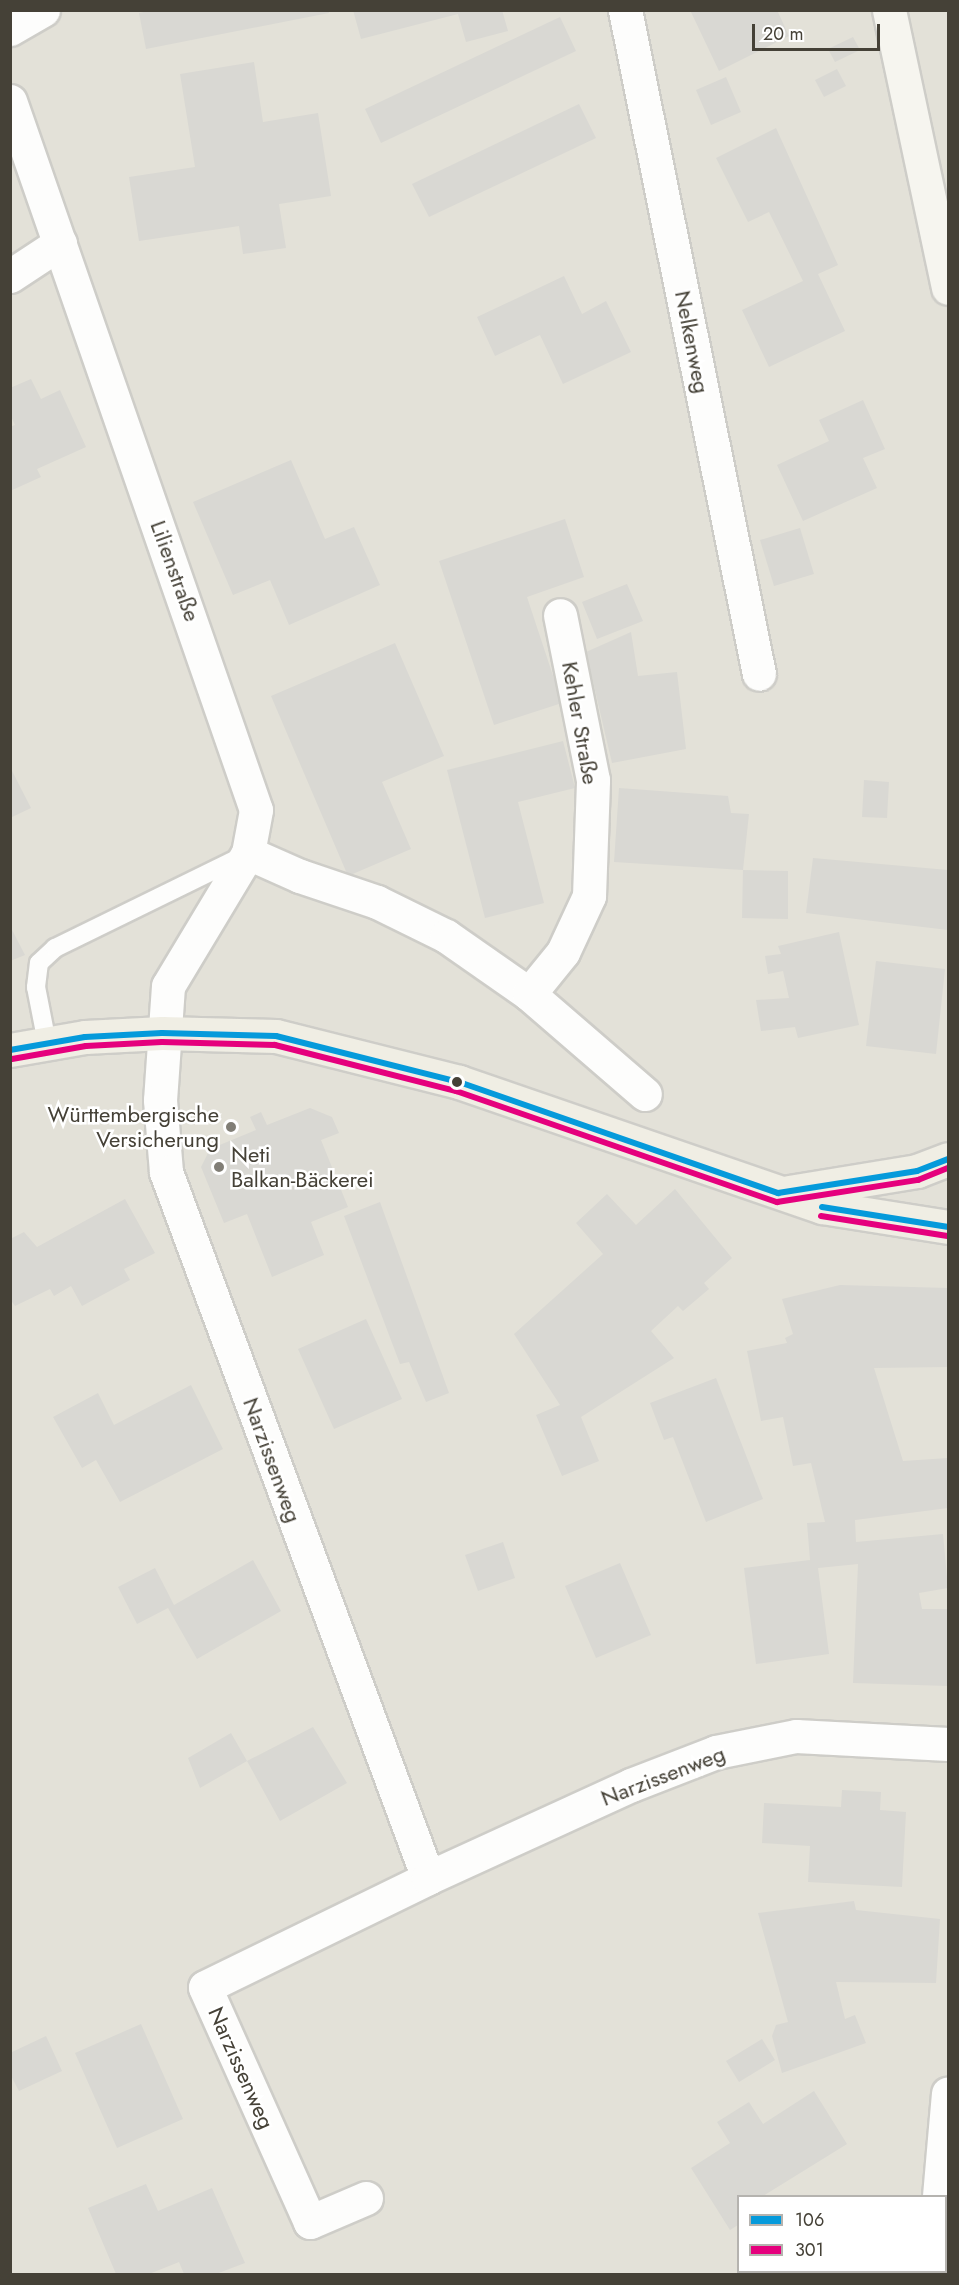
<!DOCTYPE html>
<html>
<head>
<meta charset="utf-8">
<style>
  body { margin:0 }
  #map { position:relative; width:959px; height:2285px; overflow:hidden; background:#f0efea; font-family:Jost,sans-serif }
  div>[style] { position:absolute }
  .residential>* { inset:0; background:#e3e1d8 }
  .building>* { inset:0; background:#d9d8d3 }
  .roads { filter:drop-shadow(2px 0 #cecdc8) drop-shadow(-2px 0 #cecdc8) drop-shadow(0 2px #cecdc8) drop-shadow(0 -2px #cecdc8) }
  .service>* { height:18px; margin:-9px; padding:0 9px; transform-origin:9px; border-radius:9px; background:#fdfdfc }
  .minor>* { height:33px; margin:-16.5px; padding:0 16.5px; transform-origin:16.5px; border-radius:16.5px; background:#fdfdfc }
  .secondary>* { height:33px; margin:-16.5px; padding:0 16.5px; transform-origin:16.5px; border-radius:16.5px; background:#f6f5ef }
  .primary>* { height:33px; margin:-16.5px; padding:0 16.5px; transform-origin:16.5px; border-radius:16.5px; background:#f0eee4 }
  .bus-1>* { height:6px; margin:-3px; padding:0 3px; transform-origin:3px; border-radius:3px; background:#059adb }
  .bus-2>* { height:6px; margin:-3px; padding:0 3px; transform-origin:3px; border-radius:3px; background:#e5007d }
  .dots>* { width:16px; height:16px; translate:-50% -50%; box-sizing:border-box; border:3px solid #fff; border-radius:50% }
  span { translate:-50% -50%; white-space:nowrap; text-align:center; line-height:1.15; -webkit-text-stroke:5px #fff; paint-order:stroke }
  .street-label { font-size:22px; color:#454137 }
  .poi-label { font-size:22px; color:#454137 }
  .right { translate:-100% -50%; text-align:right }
  .left { translate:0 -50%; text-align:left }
  .frame { position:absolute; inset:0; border:12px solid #454137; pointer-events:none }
  .legend { position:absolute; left:737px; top:2195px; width:210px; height:78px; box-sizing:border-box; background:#fff; border:2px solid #b5b3af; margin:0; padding:8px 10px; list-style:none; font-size:18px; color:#454137 }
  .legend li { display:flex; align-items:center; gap:12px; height:30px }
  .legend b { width:30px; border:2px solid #b5b3af }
  .scale { position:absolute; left:752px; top:24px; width:128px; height:27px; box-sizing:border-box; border:3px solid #454137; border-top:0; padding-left:8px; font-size:18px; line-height:21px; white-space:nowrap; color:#454137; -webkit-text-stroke:4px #fff; paint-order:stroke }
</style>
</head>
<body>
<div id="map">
  <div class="residential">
    <div style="clip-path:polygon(evenodd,11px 11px,948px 11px,948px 2274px,11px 2274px,11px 11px,738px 2196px,946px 2196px,946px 2272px,738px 2272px,738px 2196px)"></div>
  </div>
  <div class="building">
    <div style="clip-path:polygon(153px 10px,328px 10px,329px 13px,146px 49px,139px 13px)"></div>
    <div style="clip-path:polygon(353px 10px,502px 10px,508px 31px,466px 42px,458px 14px,361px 39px)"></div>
    <div style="clip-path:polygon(690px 10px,777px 10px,789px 36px,719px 71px)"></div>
    <div style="clip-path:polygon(560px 17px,576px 51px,381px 143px,365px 109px)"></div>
    <div style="clip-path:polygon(853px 37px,860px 50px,835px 62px,828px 49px)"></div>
    <div style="clip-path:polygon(254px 62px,263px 122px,318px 113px,331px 196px,279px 204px,286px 248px,243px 254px,239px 226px,139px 241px,129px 177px,195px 167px,180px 74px)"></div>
    <div style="clip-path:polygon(837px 69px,846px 86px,824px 97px,815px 80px)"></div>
    <div style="clip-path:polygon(726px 77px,741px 112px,711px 125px,696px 90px)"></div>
    <div style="clip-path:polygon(579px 104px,596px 138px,429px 217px,412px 184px)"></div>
    <div style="clip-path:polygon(776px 128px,838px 265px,818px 274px,845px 331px,769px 367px,742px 310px,803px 281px,769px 212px,748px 222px,716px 158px)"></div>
    <div style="clip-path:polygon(564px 276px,582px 314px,606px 301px,631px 352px,563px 384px,540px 335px,495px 356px,477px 317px)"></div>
    <div style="clip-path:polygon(31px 379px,41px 399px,60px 390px,86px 447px,37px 469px,41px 477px,10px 491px,10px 427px,15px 425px,10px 414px,10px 388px)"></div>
    <div style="clip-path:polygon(863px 400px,885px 449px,863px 458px,877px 488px,803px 521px,777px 465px,829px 441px,819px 420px)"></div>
    <div style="clip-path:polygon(291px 460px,325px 539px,354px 527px,380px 585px,289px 625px,270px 580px,233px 595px,193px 502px)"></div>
    <div style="clip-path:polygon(565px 519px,584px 577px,527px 597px,562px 703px,494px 725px,439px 561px)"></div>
    <div style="clip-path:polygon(800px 528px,814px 574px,774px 586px,760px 540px)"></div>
    <div style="clip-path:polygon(627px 584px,643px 621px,597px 639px,582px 602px)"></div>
    <div style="clip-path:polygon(631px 632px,638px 676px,677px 672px,686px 749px,612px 763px,586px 652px)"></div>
    <div style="clip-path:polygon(395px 643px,444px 756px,382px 782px,411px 849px,348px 876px,271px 696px)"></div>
    <div style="clip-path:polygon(563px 741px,575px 788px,518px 802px,544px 903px,485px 918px,447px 770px)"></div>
    <div style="clip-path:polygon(10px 767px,31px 808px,10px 818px)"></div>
    <div style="clip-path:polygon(864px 780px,889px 782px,887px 818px,862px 817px)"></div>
    <div style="clip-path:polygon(619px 788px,728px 796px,731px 813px,749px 814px,743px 870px,614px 862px)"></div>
    <div style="clip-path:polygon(813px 858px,948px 870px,948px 930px,806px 913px)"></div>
    <div style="clip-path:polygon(743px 870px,788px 871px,788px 919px,742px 918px)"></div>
    <div style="clip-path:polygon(10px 926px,25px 955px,10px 961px)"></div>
    <div style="clip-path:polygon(839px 932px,859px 1025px,798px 1038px,795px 1027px,761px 1031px,756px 1000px,789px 998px,783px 971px,768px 974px,765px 956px,781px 954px,778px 946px)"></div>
    <div style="clip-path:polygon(876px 961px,945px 969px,936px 1054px,866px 1046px)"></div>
    <div style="clip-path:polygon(310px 1108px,332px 1117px,339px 1133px,321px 1140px,348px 1207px,311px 1222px,324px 1255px,272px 1277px,247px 1214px,224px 1223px,201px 1167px,210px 1149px,256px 1130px,250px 1117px,261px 1112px,267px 1125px)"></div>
    <div style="clip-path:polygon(675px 1189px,732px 1258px,704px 1283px,709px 1289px,683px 1311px,678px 1306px,651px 1331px,674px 1358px,581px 1417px,599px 1461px,562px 1476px,536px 1415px,560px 1405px,514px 1334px,603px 1254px,576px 1223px,607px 1194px,636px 1225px)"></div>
    <div style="clip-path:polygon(125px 1199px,155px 1253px,124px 1269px,130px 1280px,82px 1306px,71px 1286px,54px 1296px,50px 1289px,15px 1306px,10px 1299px,10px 1239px,24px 1232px,37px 1247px)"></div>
    <div style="clip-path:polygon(380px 1202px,449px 1393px,426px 1402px,409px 1362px,400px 1364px,344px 1216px)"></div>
    <div style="clip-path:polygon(840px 1285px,948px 1288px,948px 1367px,874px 1368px,903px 1461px,948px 1458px,948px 1508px,855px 1520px,856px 1542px,943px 1534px,948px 1588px,919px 1593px,922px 1609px,948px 1609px,948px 1686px,853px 1683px,858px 1564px,818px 1568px,829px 1654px,756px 1664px,744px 1568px,810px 1560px,807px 1523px,825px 1522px,811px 1463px,793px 1466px,783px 1417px,761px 1421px,747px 1351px,787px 1343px,785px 1338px,793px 1334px,782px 1299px)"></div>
    <div style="clip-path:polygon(366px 1319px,402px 1399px,334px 1429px,298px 1349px)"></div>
    <div style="clip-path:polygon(716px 1378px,763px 1499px,706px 1522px,673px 1437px,664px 1440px,650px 1403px)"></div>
    <div style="clip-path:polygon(191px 1385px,223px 1449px,120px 1502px,96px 1460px,82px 1468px,53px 1417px,98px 1393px,114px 1425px)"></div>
    <div style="clip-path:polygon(503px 1542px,515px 1578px,478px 1591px,465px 1555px)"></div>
    <div style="clip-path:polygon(253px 1560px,281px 1611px,197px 1659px,168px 1608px,137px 1624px,118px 1587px,155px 1568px,174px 1605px)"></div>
    <div style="clip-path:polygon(620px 1563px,651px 1635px,596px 1658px,565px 1586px)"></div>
    <div style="clip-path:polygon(313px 1727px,347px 1783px,280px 1821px,247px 1761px,200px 1788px,188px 1758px,231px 1733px,247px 1761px)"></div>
    <div style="clip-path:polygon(842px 1790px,881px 1792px,880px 1810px,906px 1812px,902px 1887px,808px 1882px,810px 1846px,762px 1843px,764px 1803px,841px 1807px)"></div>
    <div style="clip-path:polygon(854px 1901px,856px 1910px,940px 1919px,936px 1983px,836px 1982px,845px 2019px,855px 2015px,866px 2043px,782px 2073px,772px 2036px,776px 2025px,788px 2022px,758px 1913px)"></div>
    <div style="clip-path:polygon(141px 2024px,183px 2119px,117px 2148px,75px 2053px)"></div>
    <div style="clip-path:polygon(46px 2036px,62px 2071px,19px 2091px,10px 2074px,10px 2053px)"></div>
    <div style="clip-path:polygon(762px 2039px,775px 2060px,739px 2082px,726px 2061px)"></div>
    <div style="clip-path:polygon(814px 2091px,847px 2144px,763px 2196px,738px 2196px,738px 2225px,730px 2230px,691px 2168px,730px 2143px,717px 2122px,749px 2102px,763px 2124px)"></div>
    <div style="clip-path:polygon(146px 2184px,158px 2211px,212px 2188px,245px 2263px,216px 2274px,184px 2274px,179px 2262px,149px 2274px,116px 2274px,88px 2208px)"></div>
    <div style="clip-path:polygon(831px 2272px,883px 2272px,879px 2274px)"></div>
  </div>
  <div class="roads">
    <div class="service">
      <div style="left:47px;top:1043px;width:57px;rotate:-101.1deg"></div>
      <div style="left:36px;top:987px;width:24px;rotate:-83deg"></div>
      <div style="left:39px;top:963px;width:22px;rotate:-43deg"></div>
      <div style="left:55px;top:948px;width:207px;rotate:-26.1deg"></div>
    </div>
    <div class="minor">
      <div style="left:625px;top:10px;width:677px;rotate:78.59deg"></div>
      <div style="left:10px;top:29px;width:38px;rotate:-30deg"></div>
      <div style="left:10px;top:101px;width:750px;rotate:70.86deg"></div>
      <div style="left:256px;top:810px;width:44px;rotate:100.5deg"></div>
      <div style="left:248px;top:853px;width:155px;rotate:121deg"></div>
      <div style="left:168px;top:986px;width:114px;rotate:94deg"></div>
      <div style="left:160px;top:1100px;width:72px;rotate:85.2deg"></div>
      <div style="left:166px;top:1172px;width:753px;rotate:69.64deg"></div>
      <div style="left:10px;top:276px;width:60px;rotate:-33.4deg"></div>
      <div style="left:248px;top:853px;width:57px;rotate:23.9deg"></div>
      <div style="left:300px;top:876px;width:81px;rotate:18.7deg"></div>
      <div style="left:377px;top:902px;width:77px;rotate:26.2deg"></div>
      <div style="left:446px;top:936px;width:101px;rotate:34.9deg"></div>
      <div style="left:529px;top:994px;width:153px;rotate:40.8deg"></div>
      <div style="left:529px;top:994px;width:54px;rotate:-51deg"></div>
      <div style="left:563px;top:952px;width:62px;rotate:-65.1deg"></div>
      <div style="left:589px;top:896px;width:116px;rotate:-88deg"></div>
      <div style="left:593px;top:780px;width:168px;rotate:-101.3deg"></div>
      <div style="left:939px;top:2196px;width:103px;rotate:-85deg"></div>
      <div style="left:366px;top:2198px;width:61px;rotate:156.8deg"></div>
      <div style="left:310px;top:2222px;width:257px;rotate:-114.1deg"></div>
      <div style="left:205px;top:1987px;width:248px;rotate:-26deg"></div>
      <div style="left:428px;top:1878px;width:223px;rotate:-24.6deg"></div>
      <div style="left:631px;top:1785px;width:91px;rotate:-21.2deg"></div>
      <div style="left:716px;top:1752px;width:82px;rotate:-11.3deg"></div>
      <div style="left:796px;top:1736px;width:152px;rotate:3deg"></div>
      <div style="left:942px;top:2272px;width:2px;rotate:90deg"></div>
    </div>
    <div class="secondary">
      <div style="left:889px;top:10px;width:284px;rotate:78deg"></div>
    </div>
    <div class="primary">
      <div style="left:10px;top:1050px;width:76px;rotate:-9.8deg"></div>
      <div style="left:85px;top:1037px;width:77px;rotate:-3deg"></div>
      <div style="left:162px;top:1033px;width:114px;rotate:1.5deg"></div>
      <div style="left:276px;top:1036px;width:189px;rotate:14.1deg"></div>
      <div style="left:459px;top:1082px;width:384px;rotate:19deg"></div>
      <div style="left:822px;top:1207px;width:128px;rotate:9deg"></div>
      <div style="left:789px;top:1192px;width:130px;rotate:-9.3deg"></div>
      <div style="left:917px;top:1171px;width:33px;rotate:-21deg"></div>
    </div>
  </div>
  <div class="bus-1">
    <div style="left:10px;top:1050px;width:76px;rotate:-9.8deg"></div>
    <div style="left:85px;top:1037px;width:77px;rotate:-3deg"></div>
    <div style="left:162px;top:1033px;width:114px;rotate:1.5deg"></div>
    <div style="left:276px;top:1036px;width:189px;rotate:14.1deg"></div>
    <div style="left:459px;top:1082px;width:338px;rotate:19.2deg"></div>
    <div style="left:778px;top:1193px;width:141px;rotate:-9deg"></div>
    <div style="left:917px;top:1171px;width:33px;rotate:-21deg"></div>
    <div style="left:822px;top:1207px;width:128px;rotate:9deg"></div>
  </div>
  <div class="bus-2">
    <div style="left:12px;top:1059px;width:75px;rotate:-10deg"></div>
    <div style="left:86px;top:1046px;width:76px;rotate:-3deg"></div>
    <div style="left:162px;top:1042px;width:113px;rotate:1.5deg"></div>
    <div style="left:275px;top:1045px;width:187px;rotate:14.3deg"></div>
    <div style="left:456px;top:1091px;width:340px;rotate:19.1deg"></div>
    <div style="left:777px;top:1202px;width:143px;rotate:-8.9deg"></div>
    <div style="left:918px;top:1180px;width:32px;rotate:-22deg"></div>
    <div style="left:821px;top:1216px;width:128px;rotate:9deg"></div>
  </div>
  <div class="dots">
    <div style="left:457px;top:1082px;background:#454137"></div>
    <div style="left:231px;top:1127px;background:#817e76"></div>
    <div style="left:219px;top:1167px;background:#817e76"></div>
  </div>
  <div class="street-label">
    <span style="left:692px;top:342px;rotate:79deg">Nelkenweg</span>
    <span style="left:175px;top:571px;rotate:70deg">Lilienstraße</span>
    <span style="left:580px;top:723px;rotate:80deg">Kehler Straße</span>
    <span style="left:272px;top:1460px;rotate:70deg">Narzissenweg</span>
    <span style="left:663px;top:1776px;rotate:-21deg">Narzissenweg</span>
    <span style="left:241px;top:2068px;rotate:66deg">Narzissenweg</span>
  </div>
  <div class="poi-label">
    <span class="right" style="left:219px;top:1127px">Württembergische<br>Versicherung</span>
    <span class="left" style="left:231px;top:1167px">Neti<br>Balkan-Bäckerei</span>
  </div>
  <div class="frame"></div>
  <ul class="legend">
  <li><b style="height:8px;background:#059adb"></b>106</li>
  <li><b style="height:8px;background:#e5007d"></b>301</li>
  </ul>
  <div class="scale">20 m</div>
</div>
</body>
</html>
